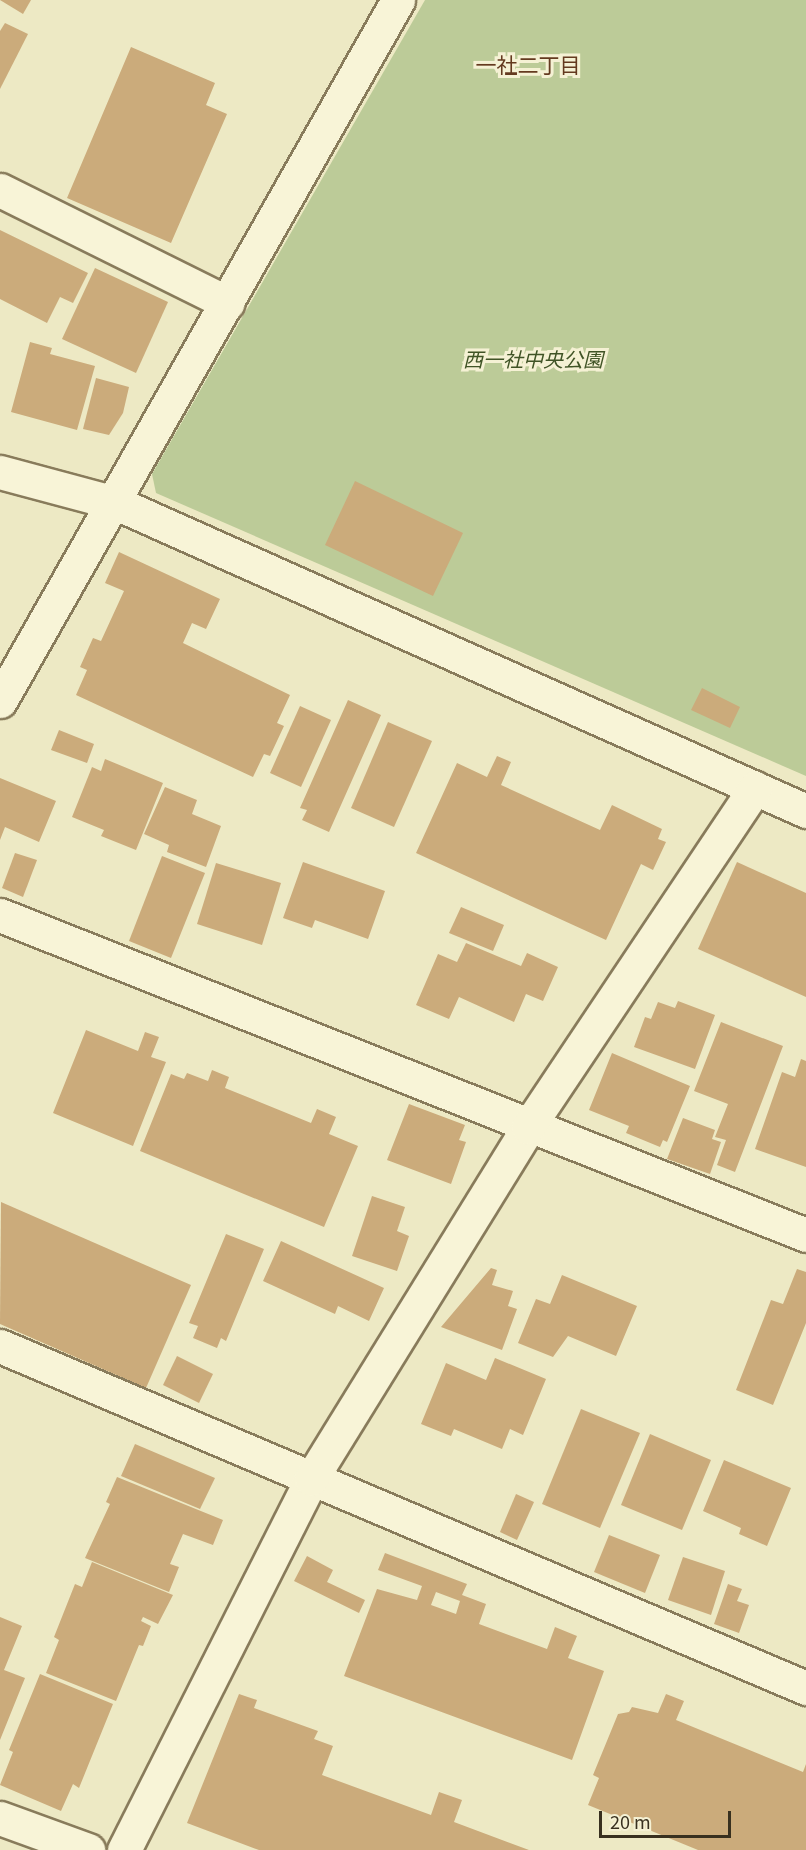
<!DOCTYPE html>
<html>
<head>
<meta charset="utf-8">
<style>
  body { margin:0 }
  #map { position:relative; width:806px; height:1850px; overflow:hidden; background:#ede9c4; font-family:Georgia,"Noto Sans JP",serif }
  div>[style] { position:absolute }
  .green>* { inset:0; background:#bccb98 }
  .building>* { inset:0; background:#cbab7b }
  .roads { filter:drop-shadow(2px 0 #887b5b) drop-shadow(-2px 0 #887b5b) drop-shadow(0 2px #887b5b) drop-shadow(0 -2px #887b5b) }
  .minor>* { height:33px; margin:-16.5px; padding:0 16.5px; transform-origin:16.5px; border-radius:16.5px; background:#f8f4d7 }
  span { translate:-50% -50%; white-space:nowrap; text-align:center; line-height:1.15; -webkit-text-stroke:6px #f5f1d4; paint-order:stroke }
  .park-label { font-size:20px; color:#405426; font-style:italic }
  .neighbourhood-label { font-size:21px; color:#643a1f }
  .scale { position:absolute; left:599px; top:1811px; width:132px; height:27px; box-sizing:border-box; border:3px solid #38301f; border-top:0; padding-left:8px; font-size:18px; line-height:21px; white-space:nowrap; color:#38301f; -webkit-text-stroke:4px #f5f1d4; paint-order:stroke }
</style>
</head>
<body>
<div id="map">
  <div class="green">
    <div style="clip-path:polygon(425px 0,806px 0,806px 776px,156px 493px,152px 474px)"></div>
  </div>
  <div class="building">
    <div style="clip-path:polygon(0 0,31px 0,23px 14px)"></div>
    <div style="clip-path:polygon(5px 23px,28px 34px,0 89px,0 31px)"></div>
    <div style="clip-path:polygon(131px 47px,215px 83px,206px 105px,227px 114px,171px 243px,67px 198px)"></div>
    <div style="clip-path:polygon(0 230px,88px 273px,73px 303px,60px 297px,47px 323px,0 299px)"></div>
    <div style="clip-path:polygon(95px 268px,168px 302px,136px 373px,62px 339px)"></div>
    <div style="clip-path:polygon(30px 342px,52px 348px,50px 354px,95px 366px,77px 430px,11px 412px)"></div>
    <div style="clip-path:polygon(96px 378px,129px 387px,123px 413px,109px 435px,83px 429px)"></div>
    <div style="clip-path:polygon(355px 481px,463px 533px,433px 596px,325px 545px)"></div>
    <div style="clip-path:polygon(119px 552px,220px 599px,206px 629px,192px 623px,183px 643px,290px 695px,277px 723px,284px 726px,270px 756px,264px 754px,253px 777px,76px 695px,87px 670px,80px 667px,93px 638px,101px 641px,124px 591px,105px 583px)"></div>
    <div style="clip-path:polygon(702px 688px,740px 707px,730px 728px,691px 710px)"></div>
    <div style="clip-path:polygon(348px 700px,381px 715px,329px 832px,302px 820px,307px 810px,300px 808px)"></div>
    <div style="clip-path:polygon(300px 706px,331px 720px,301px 787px,270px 773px)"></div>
    <div style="clip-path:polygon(388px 722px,432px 741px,394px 827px,351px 808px)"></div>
    <div style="clip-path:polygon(59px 730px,94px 744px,87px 763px,51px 750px)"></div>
    <div style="clip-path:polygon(497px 756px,511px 762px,501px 785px,600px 830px,612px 805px,662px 829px,658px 839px,666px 842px,653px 870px,641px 864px,606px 940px,416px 853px,457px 763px,487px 777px)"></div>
    <div style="clip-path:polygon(105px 759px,163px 783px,136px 850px,101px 836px,104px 830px,72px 817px,92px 767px,101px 771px)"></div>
    <div style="clip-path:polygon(0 778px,56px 801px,39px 842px,5px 827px,0 840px)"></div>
    <div style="clip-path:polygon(165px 787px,197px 800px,192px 814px,221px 826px,206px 867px,167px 852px,169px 845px,144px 834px)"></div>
    <div style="clip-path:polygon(15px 853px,37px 860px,23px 897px,2px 888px)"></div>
    <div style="clip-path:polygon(162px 856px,205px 873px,171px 958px,129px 941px)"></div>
    <div style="clip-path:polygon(303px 862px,385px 891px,368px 939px,315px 920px,312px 928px,283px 918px)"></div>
    <div style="clip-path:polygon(737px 862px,806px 893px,806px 997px,698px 949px)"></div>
    <div style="clip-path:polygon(216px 863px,281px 883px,262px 945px,197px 924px)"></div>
    <div style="clip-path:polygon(461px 907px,504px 925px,493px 951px,449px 933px)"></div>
    <div style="clip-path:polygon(466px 943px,521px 966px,527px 953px,558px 967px,543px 1001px,526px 994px,514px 1022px,459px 997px,449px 1019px,416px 1005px,438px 954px,457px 962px)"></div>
    <div style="clip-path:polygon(678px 1001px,715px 1015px,695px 1069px,634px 1047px,645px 1017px,651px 1019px,658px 1002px,675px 1008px)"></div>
    <div style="clip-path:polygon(721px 1022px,783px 1046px,735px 1172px,717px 1165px,726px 1140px,715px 1137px,728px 1104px,694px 1091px)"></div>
    <div style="clip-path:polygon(86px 1030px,138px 1051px,145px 1032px,159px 1037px,151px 1057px,166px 1062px,133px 1146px,53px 1113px)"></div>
    <div style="clip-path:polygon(612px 1053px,690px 1086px,667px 1142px,663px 1140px,660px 1147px,626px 1133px,629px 1126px,589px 1110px)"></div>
    <div style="clip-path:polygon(801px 1059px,806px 1061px,806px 1167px,755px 1149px,782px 1072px,795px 1077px)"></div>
    <div style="clip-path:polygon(212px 1070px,229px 1077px,225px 1088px,311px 1123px,317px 1109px,336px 1117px,329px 1134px,358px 1146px,324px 1227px,140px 1151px,171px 1074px,184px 1079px,187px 1073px,208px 1081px)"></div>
    <div style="clip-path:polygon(409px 1104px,465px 1125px,459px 1140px,466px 1142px,451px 1184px,387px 1160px)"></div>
    <div style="clip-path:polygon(683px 1118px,715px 1130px,712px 1139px,721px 1142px,710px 1174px,667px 1159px)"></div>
    <div style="clip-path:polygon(372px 1196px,405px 1207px,397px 1231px,409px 1236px,397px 1271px,352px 1256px)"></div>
    <div style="clip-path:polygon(1px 1202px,191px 1285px,146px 1388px,0 1324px)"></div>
    <div style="clip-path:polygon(226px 1234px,264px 1249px,226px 1341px,221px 1338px,217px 1348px,193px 1338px,198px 1326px,189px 1323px)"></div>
    <div style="clip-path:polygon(281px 1241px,384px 1288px,369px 1321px,338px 1306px,335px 1314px,263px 1281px)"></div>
    <div style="clip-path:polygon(491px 1268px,497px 1270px,492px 1285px,513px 1291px,508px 1306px,517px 1309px,502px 1350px,441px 1327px)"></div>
    <div style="clip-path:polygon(797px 1269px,806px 1272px,806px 1323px,773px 1405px,736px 1390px,771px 1300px,783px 1304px)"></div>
    <div style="clip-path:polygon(562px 1275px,637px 1306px,616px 1356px,568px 1336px,553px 1357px,518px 1343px,536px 1299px,550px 1304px)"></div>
    <div style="clip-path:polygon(177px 1356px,213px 1374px,199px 1403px,163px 1385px)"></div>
    <div style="clip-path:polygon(495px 1358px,546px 1379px,523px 1435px,510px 1429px,502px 1449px,454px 1429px,451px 1436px,421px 1424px,446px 1363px,486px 1380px)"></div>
    <div style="clip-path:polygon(581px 1409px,640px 1433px,600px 1528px,542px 1504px)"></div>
    <div style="clip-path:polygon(650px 1434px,711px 1460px,682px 1530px,621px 1505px)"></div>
    <div style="clip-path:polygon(135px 1444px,215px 1478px,200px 1509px,121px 1476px)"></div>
    <div style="clip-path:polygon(724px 1460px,791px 1488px,767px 1546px,739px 1534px,741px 1528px,703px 1511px)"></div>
    <div style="clip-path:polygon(117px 1477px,223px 1520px,213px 1545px,183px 1534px,170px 1564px,179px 1567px,169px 1592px,85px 1558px,110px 1504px,106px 1502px)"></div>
    <div style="clip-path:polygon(516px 1494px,534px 1502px,517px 1540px,500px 1532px)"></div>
    <div style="clip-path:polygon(609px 1535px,660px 1555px,645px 1593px,594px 1572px)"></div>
    <div style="clip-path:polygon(evenodd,385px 1553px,467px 1584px,462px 1595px,486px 1604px,479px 1624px,547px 1649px,555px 1627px,577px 1636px,568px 1658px,604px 1671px,572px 1760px,344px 1676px,377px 1589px,417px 1600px,422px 1586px,378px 1570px,385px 1553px,436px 1592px,460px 1601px,456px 1614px,431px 1605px,436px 1592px)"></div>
    <div style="clip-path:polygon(307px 1556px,333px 1570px,327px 1582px,365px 1600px,359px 1613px,294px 1581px)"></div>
    <div style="clip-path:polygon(683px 1557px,725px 1571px,711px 1615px,668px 1600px)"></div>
    <div style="clip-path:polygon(92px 1562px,173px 1595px,158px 1624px,143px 1617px,141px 1621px,151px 1626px,143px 1646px,139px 1645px,116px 1701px,46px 1673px,59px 1640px,54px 1637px,73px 1589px,75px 1584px,82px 1587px)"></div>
    <div style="clip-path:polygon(728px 1584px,742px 1589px,737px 1601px,749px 1605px,739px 1633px,714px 1624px)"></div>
    <div style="clip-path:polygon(0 1617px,22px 1626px,4px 1670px,25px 1678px,0 1740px)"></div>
    <div style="clip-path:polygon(40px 1674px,113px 1704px,79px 1788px,73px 1784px,61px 1811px,0 1785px,13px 1752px,9px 1750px)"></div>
    <div style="clip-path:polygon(239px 1694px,257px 1700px,254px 1708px,318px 1731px,314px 1739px,333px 1746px,322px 1775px,431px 1815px,439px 1792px,462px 1800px,454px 1822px,529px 1850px,259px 1850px,187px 1823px)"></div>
    <div style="clip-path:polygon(666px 1694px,684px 1701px,676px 1720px,803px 1772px,806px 1764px,806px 1850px,698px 1850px,588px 1805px,599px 1778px,593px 1775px,618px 1714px,629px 1712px,632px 1707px,658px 1713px)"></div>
  </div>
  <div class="roads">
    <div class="minor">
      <div style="left:0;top:190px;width:254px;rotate:26.4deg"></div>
      <div style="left:0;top:472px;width:120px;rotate:15deg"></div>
      <div style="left:116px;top:503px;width:756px;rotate:24.05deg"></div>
      <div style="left:0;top:701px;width:806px;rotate:-60.41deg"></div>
      <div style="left:0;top:915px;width:867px;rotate:21.65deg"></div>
      <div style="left:0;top:1346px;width:876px;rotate:22.99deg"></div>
      <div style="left:0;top:1818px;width:94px;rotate:20deg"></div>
      <div style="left:124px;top:1850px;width:415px;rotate:-63.2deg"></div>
      <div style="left:311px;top:1479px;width:414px;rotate:-58.3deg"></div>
      <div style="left:528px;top:1127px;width:408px;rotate:-56.2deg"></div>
    </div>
  </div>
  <div class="park-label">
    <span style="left:533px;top:358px">西一社中央公園</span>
  </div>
  <div class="neighbourhood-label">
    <span style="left:528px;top:64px">一社二丁目</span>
  </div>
  <div class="scale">20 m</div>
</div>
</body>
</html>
